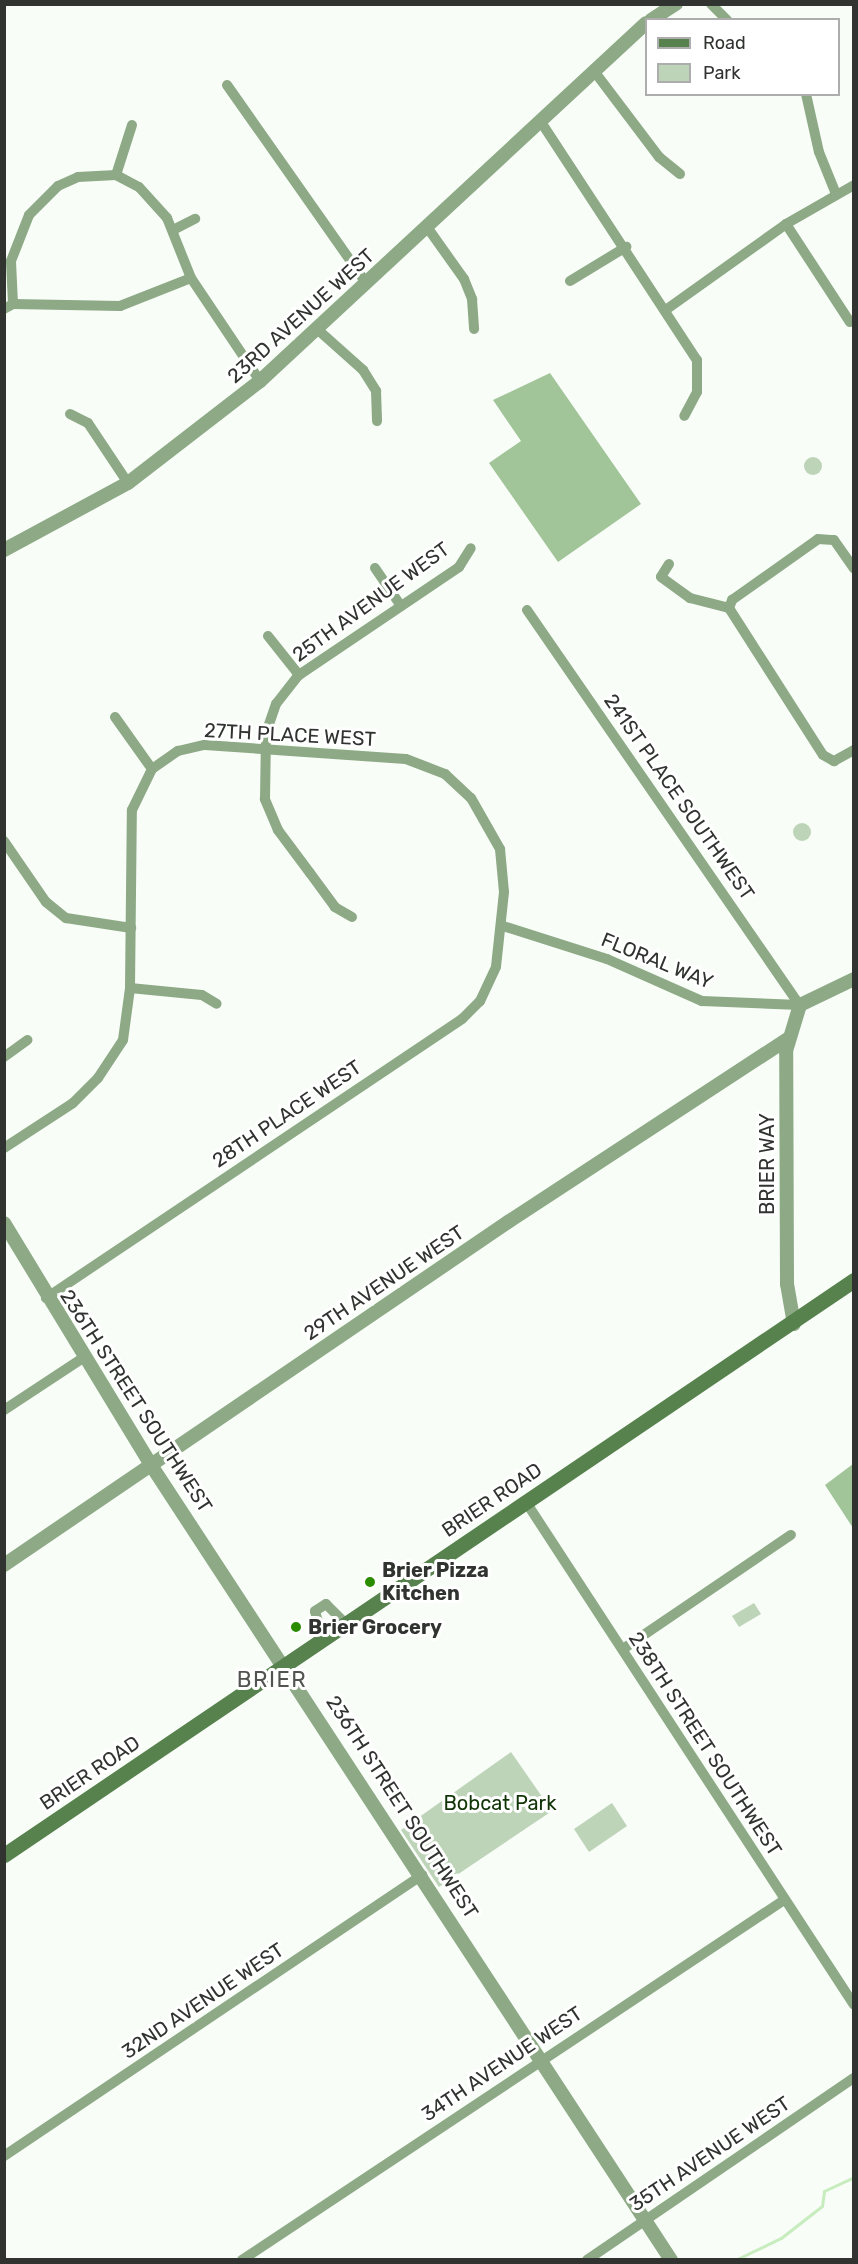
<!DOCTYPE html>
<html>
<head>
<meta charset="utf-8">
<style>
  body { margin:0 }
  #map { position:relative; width:858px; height:2264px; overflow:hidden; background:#f8fdf7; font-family:Rubik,sans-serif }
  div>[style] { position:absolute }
  .green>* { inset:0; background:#bed4b9 }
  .round { border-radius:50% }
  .forest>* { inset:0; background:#a1c599 }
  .stream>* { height:3px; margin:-1.5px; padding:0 1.5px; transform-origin:1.5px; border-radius:1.5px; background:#c7ecbe }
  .minor>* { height:10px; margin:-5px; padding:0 5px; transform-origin:5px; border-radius:5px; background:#8da986 }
  .tertiary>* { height:14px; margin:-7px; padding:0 7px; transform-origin:7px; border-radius:7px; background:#8da986 }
  .secondary>* { height:15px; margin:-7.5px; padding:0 7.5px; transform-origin:7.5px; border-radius:7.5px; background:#57814d }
  .dots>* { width:16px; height:16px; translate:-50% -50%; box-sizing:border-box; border:3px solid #fff; border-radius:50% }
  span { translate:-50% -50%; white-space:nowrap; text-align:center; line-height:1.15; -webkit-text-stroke:6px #fff; paint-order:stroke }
  .street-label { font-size:20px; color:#313331 }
  .poi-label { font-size:20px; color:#313331; font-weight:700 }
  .left { translate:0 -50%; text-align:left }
  .park-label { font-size:20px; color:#103406 }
  .quarter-label { font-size:22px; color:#515450; letter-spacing:1.5px }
  .frame { position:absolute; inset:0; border:6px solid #313331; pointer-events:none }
  .legend { position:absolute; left:645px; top:18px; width:195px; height:78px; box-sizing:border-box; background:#fff; border:2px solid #adadad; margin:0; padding:8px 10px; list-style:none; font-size:18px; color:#313331 }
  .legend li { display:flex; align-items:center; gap:12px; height:30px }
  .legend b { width:30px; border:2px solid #adadad }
</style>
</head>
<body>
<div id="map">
  <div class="green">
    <div class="round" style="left:804px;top:457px;width:18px;height:18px"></div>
    <div class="round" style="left:793px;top:823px;width:18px;height:18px"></div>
    <div style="clip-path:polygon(754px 1603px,761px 1614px,739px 1627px,732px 1616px)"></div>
    <div style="clip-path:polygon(511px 1752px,552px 1811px,439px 1887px,401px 1830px)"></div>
    <div style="clip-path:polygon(612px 1803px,627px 1826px,589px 1852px,574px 1829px)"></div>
  </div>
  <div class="forest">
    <div style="clip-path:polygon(550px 373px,641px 504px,558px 562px,489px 463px,521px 441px,493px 400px)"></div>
    <div style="clip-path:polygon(853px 1464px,853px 1528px,825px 1485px)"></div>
  </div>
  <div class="stream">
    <div style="left:735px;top:2260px;width:51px;rotate:-25.6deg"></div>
    <div style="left:781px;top:2238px;width:52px;rotate:-38deg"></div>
    <div style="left:822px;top:2206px;width:15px;rotate:-82deg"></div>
    <div style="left:824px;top:2191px;width:33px;rotate:-25deg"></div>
  </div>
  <div class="minor">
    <div style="left:711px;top:4px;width:23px;rotate:45deg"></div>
    <div style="left:594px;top:71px;width:108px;rotate:52.9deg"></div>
    <div style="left:659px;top:157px;width:27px;rotate:39deg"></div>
    <div style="left:227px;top:85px;width:243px;rotate:54.9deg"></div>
    <div style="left:806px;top:94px;width:59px;rotate:77.4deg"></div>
    <div style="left:819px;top:152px;width:45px;rotate:68deg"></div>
    <div style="left:541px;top:122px;width:285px;rotate:56.8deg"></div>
    <div style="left:697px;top:360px;width:32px;rotate:90deg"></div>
    <div style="left:697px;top:392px;width:27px;rotate:118deg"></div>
    <div style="left:132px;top:125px;width:52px;rotate:107.7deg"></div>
    <div style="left:116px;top:175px;width:26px;rotate:28deg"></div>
    <div style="left:139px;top:187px;width:42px;rotate:47.9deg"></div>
    <div style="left:167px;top:218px;width:65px;rotate:68.2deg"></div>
    <div style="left:191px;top:278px;width:124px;rotate:56.2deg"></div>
    <div style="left:786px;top:224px;width:117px;rotate:56.9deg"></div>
    <div style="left:427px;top:227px;width:64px;rotate:54.6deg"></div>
    <div style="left:464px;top:279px;width:22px;rotate:68deg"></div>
    <div style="left:472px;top:299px;width:30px;rotate:86deg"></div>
    <div style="left:173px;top:230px;width:25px;rotate:-27deg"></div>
    <div style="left:570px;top:281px;width:66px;rotate:-31.3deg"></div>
    <div style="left:13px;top:304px;width:43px;rotate:-92.7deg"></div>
    <div style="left:11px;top:261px;width:49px;rotate:-68.6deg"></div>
    <div style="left:29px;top:215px;width:41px;rotate:-45deg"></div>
    <div style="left:58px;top:186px;width:22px;rotate:-24deg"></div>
    <div style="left:78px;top:177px;width:38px;rotate:-3deg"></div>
    <div style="left:4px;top:309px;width:10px;rotate:-29deg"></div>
    <div style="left:13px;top:304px;width:107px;rotate:1.1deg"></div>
    <div style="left:120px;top:306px;width:76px;rotate:-21.5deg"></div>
    <div style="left:667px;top:309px;width:146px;rotate:-35.5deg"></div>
    <div style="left:786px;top:224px;width:78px;rotate:-29.8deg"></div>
    <div style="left:317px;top:329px;width:62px;rotate:41.7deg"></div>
    <div style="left:363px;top:370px;width:25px;rotate:58deg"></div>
    <div style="left:376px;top:391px;width:30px;rotate:88deg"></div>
    <div style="left:70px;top:414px;width:20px;rotate:27deg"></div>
    <div style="left:88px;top:423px;width:72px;rotate:56.3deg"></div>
    <div style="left:669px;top:564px;width:15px;rotate:122deg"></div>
    <div style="left:661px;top:577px;width:36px;rotate:36deg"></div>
    <div style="left:690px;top:598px;width:40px;rotate:14.4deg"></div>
    <div style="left:375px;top:568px;width:46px;rotate:55.6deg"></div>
    <div style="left:729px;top:608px;width:174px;rotate:57.4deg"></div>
    <div style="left:823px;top:755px;width:13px;rotate:29deg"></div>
    <div style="left:834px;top:761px;width:23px;rotate:-29deg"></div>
    <div style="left:729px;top:608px;width:9px;rotate:-69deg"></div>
    <div style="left:732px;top:600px;width:105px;rotate:-35.3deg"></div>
    <div style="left:818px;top:539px;width:16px;rotate:4deg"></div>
    <div style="left:834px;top:540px;width:35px;rotate:55deg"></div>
    <div style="left:527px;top:610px;width:480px;rotate:55.4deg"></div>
    <div style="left:268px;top:636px;width:50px;rotate:51.5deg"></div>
    <div style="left:115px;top:717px;width:64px;rotate:54.6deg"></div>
    <div style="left:4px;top:841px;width:74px;rotate:55.5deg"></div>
    <div style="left:46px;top:902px;width:26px;rotate:39deg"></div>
    <div style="left:66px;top:918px;width:66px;rotate:8.7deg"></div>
    <div style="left:352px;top:917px;width:20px;rotate:-150deg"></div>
    <div style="left:335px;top:907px;width:42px;rotate:-126.3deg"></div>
    <div style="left:310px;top:873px;width:54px;rotate:-126.7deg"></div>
    <div style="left:278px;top:830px;width:34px;rotate:-113deg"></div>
    <div style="left:265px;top:799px;width:66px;rotate:-89.1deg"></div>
    <div style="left:266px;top:733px;width:31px;rotate:-71deg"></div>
    <div style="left:276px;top:704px;width:37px;rotate:-52deg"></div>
    <div style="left:299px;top:675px;width:193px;rotate:-34deg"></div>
    <div style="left:459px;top:567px;width:22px;rotate:-58deg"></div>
    <div style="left:503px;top:926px;width:109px;rotate:17.6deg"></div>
    <div style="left:607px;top:959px;width:104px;rotate:23.9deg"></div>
    <div style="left:702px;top:1001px;width:98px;rotate:2.3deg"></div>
    <div style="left:130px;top:988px;width:72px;rotate:5.6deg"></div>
    <div style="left:202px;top:995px;width:17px;rotate:31deg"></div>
    <div style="left:4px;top:1057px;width:29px;rotate:-36deg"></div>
    <div style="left:4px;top:1148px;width:82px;rotate:-33.1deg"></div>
    <div style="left:73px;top:1103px;width:35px;rotate:-45deg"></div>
    <div style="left:98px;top:1078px;width:45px;rotate:-56.7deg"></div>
    <div style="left:123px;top:1040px;width:52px;rotate:-82.3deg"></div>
    <div style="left:130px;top:988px;width:178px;rotate:-89.4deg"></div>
    <div style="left:132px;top:810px;width:46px;rotate:-64deg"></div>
    <div style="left:152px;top:769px;width:32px;rotate:-35deg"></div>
    <div style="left:178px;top:751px;width:28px;rotate:-13deg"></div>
    <div style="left:205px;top:745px;width:201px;rotate:4deg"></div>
    <div style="left:406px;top:759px;width:42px;rotate:21deg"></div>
    <div style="left:445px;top:774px;width:35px;rotate:43deg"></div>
    <div style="left:471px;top:798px;width:59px;rotate:60.4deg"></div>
    <div style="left:500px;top:849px;width:43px;rotate:84.7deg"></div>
    <div style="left:504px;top:892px;width:75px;rotate:96.1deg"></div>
    <div style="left:496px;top:967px;width:38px;rotate:115deg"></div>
    <div style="left:480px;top:1001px;width:25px;rotate:135deg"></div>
    <div style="left:462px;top:1019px;width:501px;rotate:146.15deg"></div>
    <div style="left:4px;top:1410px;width:95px;rotate:-33.4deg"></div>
    <div style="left:526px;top:1502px;width:600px;rotate:56.89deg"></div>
    <div style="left:324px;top:1641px;width:31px;rotate:-107deg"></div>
    <div style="left:315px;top:1611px;width:13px;rotate:-32deg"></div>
    <div style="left:326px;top:1604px;width:30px;rotate:45deg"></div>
    <div style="left:623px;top:1649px;width:203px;rotate:-34.2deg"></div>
    <div style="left:4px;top:2156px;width:504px;rotate:-33.91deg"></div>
    <div style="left:242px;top:2260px;width:651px;rotate:-33.59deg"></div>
    <div style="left:587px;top:2260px;width:323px;rotate:-34.3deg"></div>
  </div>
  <div class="tertiary">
    <div style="left:651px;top:20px;width:30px;rotate:-33deg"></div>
    <div style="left:4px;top:550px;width:141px;rotate:-28.4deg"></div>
    <div style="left:128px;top:483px;width:167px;rotate:-37.7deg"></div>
    <div style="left:260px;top:381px;width:526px;rotate:-42.84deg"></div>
    <div style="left:4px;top:1223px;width:283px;rotate:58.7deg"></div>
    <div style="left:151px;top:1465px;width:950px;rotate:56.81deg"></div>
    <div style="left:794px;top:1324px;width:41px;rotate:-99.9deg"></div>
    <div style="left:787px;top:1284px;width:233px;rotate:-90.2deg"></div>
    <div style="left:786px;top:1051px;width:48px;rotate:-73.1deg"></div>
    <div style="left:800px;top:1005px;width:60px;rotate:-25.7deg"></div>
    <div style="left:4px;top:1565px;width:610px;rotate:-34.24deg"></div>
    <div style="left:508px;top:1222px;width:334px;rotate:-33.2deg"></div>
  </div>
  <div class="secondary">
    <div style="left:4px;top:1855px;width:1026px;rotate:-34.08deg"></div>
  </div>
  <div class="dots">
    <div style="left:370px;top:1582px;background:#2b8c00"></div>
    <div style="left:296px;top:1627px;background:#2b8c00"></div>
  </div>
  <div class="street-label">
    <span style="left:301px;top:316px;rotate:-42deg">23RD AVENUE WEST</span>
    <span style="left:371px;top:602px;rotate:-36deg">25TH AVENUE WEST</span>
    <span style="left:290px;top:735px;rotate:3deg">27TH PLACE WEST</span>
    <span style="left:679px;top:797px;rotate:55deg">241ST PLACE SOUTHWEST</span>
    <span style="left:657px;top:961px;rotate:22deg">FLORAL WAY</span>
    <span style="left:287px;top:1114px;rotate:-34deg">28TH PLACE WEST</span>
    <span style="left:767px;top:1164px;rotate:-90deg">BRIER WAY</span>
    <span style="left:384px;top:1283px;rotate:-34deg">29TH AVENUE WEST</span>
    <span style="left:136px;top:1401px;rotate:57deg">236TH STREET SOUTHWEST</span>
    <span style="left:492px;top:1500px;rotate:-34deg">BRIER ROAD</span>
    <span style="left:705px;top:1744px;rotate:57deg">238TH STREET SOUTHWEST</span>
    <span style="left:90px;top:1773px;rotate:-34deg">BRIER ROAD</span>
    <span style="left:402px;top:1807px;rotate:57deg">236TH STREET SOUTHWEST</span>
    <span style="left:203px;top:2001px;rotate:-34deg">32ND AVENUE WEST</span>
    <span style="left:502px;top:2064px;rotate:-34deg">34TH AVENUE WEST</span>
    <span style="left:710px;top:2154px;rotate:-34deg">35TH AVENUE WEST</span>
  </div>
  <div class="poi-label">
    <span class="left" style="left:382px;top:1582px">Brier Pizza<br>Kitchen</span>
    <span class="left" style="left:308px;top:1627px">Brier Grocery</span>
  </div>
  <div class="park-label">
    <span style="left:500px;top:1803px">Bobcat Park</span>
  </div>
  <div class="quarter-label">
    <span style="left:272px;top:1680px">BRIER</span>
  </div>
  <div class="frame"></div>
  <ul class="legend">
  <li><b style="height:8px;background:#57814d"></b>Road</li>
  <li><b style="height:16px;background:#bed4b9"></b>Park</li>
  </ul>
</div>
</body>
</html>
